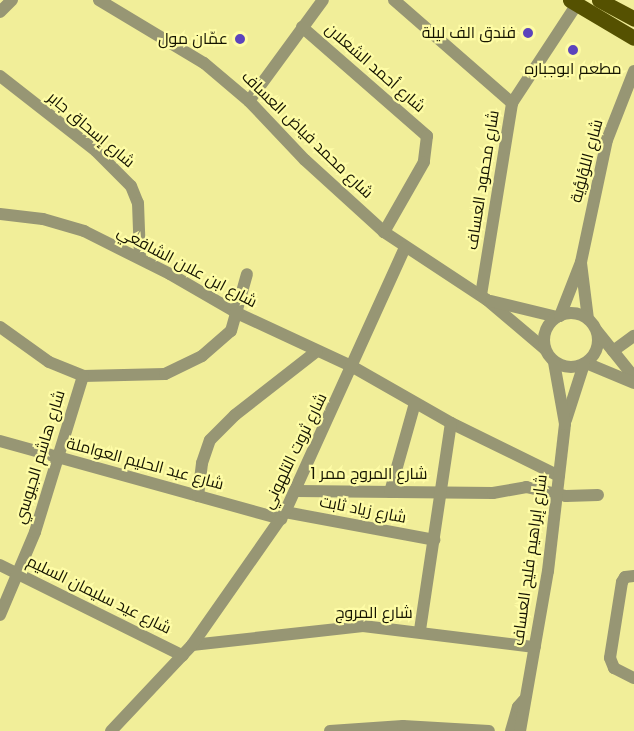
<!DOCTYPE html>
<html>
<head>
<meta charset="utf-8">
<style>
  body { margin:0 }
  #map { position:relative; width:634px; height:731px; overflow:hidden; background:#f1ee99; font-family:Poppins,Cairo,sans-serif }
  div>[style] { position:absolute }
  .minor>* { height:12px; margin:-6px; padding:0 6px; transform-origin:6px; border-radius:6px; background:#979674 }
  .minor>.ring { margin:-6px; padding:0; box-sizing:content-box; background:none; border:12px solid #979674; border-radius:50% }
  .major>* { height:15px; margin:-7.5px; padding:0 7.5px; transform-origin:7.5px; border-radius:7.5px; background:#555101 }
  .dots>* { width:16px; height:16px; translate:-50% -50%; box-sizing:border-box; border:3px solid #fefca6; border-radius:50% }
  span { translate:-50% -50%; white-space:nowrap; text-align:center; line-height:1.15; -webkit-text-stroke:4.5px #fefca6; paint-order:stroke }
  .poi-label { font-size:16px; color:#151400 }
  .right { translate:-100% -50%; text-align:right }
  .street-label { font-size:16px; color:#151400 }
</style>
</head>
<body>
<div id="map">
  <div class="minor">
    <div style="left:99px;top:0;width:122px;rotate:31deg"></div>
    <div style="left:204px;top:63px;width:59px;rotate:40.2deg"></div>
    <div style="left:249px;top:101px;width:81px;rotate:46.5deg"></div>
    <div style="left:305px;top:160px;width:107px;rotate:42.3deg"></div>
    <div style="left:384px;top:232px;width:123px;rotate:33.4deg"></div>
    <div style="left:487px;top:300px;width:76px;rotate:40.2deg"></div>
    <div style="left:394px;top:0;width:157px;rotate:41.1deg"></div>
    <div style="left:512px;top:103px;width:118px;rotate:-56.7deg"></div>
    <div style="left:0;top:12px;width:17px;rotate:-45deg"></div>
    <div style="left:302px;top:27px;width:166px;rotate:41.1deg"></div>
    <div style="left:427px;top:136px;width:26px;rotate:97deg"></div>
    <div style="left:424px;top:162px;width:81px;rotate:119.7deg"></div>
    <div style="left:0;top:76px;width:122px;rotate:38deg"></div>
    <div style="left:96px;top:151px;width:49px;rotate:45deg"></div>
    <div style="left:131px;top:186px;width:18px;rotate:68deg"></div>
    <div style="left:138px;top:203px;width:55px;rotate:87.9deg"></div>
    <div style="left:249px;top:101px;width:125px;rotate:-53.8deg"></div>
    <div style="left:0;top:214px;width:43px;rotate:6.6deg"></div>
    <div style="left:43px;top:219px;width:43px;rotate:16.3deg"></div>
    <div style="left:84px;top:231px;width:96px;rotate:26.6deg"></div>
    <div style="left:170px;top:274px;width:80px;rotate:30.1deg"></div>
    <div style="left:239px;top:314px;width:126px;rotate:24.9deg"></div>
    <div style="left:353px;top:367px;width:113px;rotate:29.7deg"></div>
    <div style="left:451px;top:423px;width:120px;rotate:26.1deg"></div>
    <div style="left:581px;top:263px;width:56px;rotate:82.9deg"></div>
    <div style="left:481px;top:295px;width:194px;rotate:-80.8deg"></div>
    <div style="left:491px;top:301px;width:68px;rotate:13.6deg"></div>
    <div class="ring" style="left:544px;top:313px;width:42px;height:42px"></div>
    <div style="left:560px;top:316px;width:58px;rotate:-68.7deg"></div>
    <div style="left:581px;top:262px;width:125px;rotate:-78deg"></div>
    <div style="left:607px;top:140px;width:74px;rotate:-68.6deg"></div>
    <div style="left:0;top:327px;width:60px;rotate:35.5deg"></div>
    <div style="left:49px;top:362px;width:37px;rotate:22deg"></div>
    <div style="left:83px;top:376px;width:82px;rotate:-1.4deg"></div>
    <div style="left:165px;top:374px;width:41px;rotate:-25.9deg"></div>
    <div style="left:202px;top:356px;width:38px;rotate:-41deg"></div>
    <div style="left:231px;top:331px;width:59px;rotate:-74.3deg"></div>
    <div style="left:597px;top:331px;width:59px;rotate:51.2deg"></div>
    <div style="left:613px;top:351px;width:26px;rotate:-36deg"></div>
    <div style="left:586px;top:363px;width:52px;rotate:22.6deg"></div>
    <div style="left:566px;top:420px;width:59px;rotate:-72.2deg"></div>
    <div style="left:0;top:441px;width:292px;rotate:15.5deg"></div>
    <div style="left:297px;top:491px;width:196px;rotate:0.6deg"></div>
    <div style="left:493px;top:493px;width:34px;rotate:-10deg"></div>
    <div style="left:526px;top:487px;width:41px;rotate:12.7deg"></div>
    <div style="left:566px;top:496px;width:32px;rotate:-2deg"></div>
    <div style="left:390px;top:492px;width:92px;rotate:-74.3deg"></div>
    <div style="left:198px;top:496px;width:33px;rotate:-83deg"></div>
    <div style="left:202px;top:463px;width:24px;rotate:-71deg"></div>
    <div style="left:210px;top:440px;width:35px;rotate:-45deg"></div>
    <div style="left:235px;top:415px;width:104px;rotate:-38deg"></div>
    <div style="left:285px;top:512px;width:152px;rotate:10.6deg"></div>
    <div style="left:0;top:565px;width:204px;rotate:26.4deg"></div>
    <div style="left:634px;top:576px;width:9px;rotate:174deg"></div>
    <div style="left:625px;top:577px;width:6px;rotate:121deg"></div>
    <div style="left:622px;top:582px;width:77px;rotate:99deg"></div>
    <div style="left:610px;top:658px;width:11px;rotate:68deg"></div>
    <div style="left:614px;top:668px;width:22px;rotate:27deg"></div>
    <div style="left:0;top:615px;width:90px;rotate:-67.1deg"></div>
    <div style="left:35px;top:532px;width:163px;rotate:-72.9deg"></div>
    <div style="left:420px;top:630px;width:209px;rotate:-81.5deg"></div>
    <div style="left:192px;top:645px;width:172px;rotate:-6.3deg"></div>
    <div style="left:363px;top:626px;width:173px;rotate:7deg"></div>
    <div style="left:111px;top:731px;width:118px;rotate:-46.7deg"></div>
    <div style="left:192px;top:645px;width:162px;rotate:-55deg"></div>
    <div style="left:285px;top:512px;width:291px;rotate:-65.6deg"></div>
    <div style="left:330px;top:731px;width:73px;rotate:-3.9deg"></div>
    <div style="left:403px;top:726px;width:86px;rotate:3.3deg"></div>
    <div style="left:511px;top:731px;width:25px;rotate:-74deg"></div>
    <div style="left:518px;top:707px;width:9px;rotate:-49deg"></div>
    <div style="left:520px;top:731px;width:162px;rotate:-80.1deg"></div>
    <div style="left:548px;top:571px;width:148px;rotate:-83.4deg"></div>
    <div style="left:565px;top:424px;width:63px;rotate:-100.1deg"></div>
  </div>
  <div class="major">
    <div style="left:570px;top:0;width:74px;rotate:30.7deg"></div>
    <div style="left:599px;top:0;width:40px;rotate:28deg"></div>
  </div>
  <div class="dots">
    <div style="left:528px;top:33px;background:#5c44bc"></div>
    <div style="left:240px;top:39px;background:#5c44bc"></div>
    <div style="left:573px;top:50px;background:#5c44bc"></div>
  </div>
  <div class="poi-label">
    <span class="right" style="left:516px;top:33px">فندق الف ليلة</span>
    <span class="right" style="left:228px;top:39px">عمّان مول</span>
    <span style="left:573px;top:69px">مطعم ابوجباره</span>
  </div>
  <div class="street-label">
    <span style="left:375px;top:68px;rotate:41deg">شارع أحمد الشعلان</span>
    <span style="left:91px;top:130px;rotate:40deg">شارع إسحاق جابر</span>
    <span style="left:307px;top:135px;rotate:44deg">شارع محمد فياض العساف</span>
    <span style="left:587px;top:161px;rotate:-75deg">شارع اللؤلؤية</span>
    <span style="left:483px;top:180px;rotate:-81deg">شارع محمود العساف</span>
    <span style="left:187px;top:267px;rotate:28deg">شارع ابن علان الشافعي</span>
    <span style="left:295px;top:451px;rotate:-64deg">شارع ثروت التلهوني</span>
    <span style="left:40px;top:457px;rotate:-73deg">شارع هاشم الجيوسي</span>
    <span style="left:145px;top:464px;rotate:15deg">شارع عبد الحليم العواملة</span>
    <span style="left:369px;top:474px">شارع المروج ممر 1</span>
    <span style="left:363px;top:510px;rotate:11deg">شارع زياد ثابت</span>
    <span style="left:530px;top:560px;rotate:-82deg">شارع إبراهيم فليح العساف</span>
    <span style="left:99px;top:595px;rotate:26deg">شارع عيد سليمان السليم</span>
    <span style="left:374px;top:613px">شارع المروج</span>
  </div>
</div>
</body>
</html>
